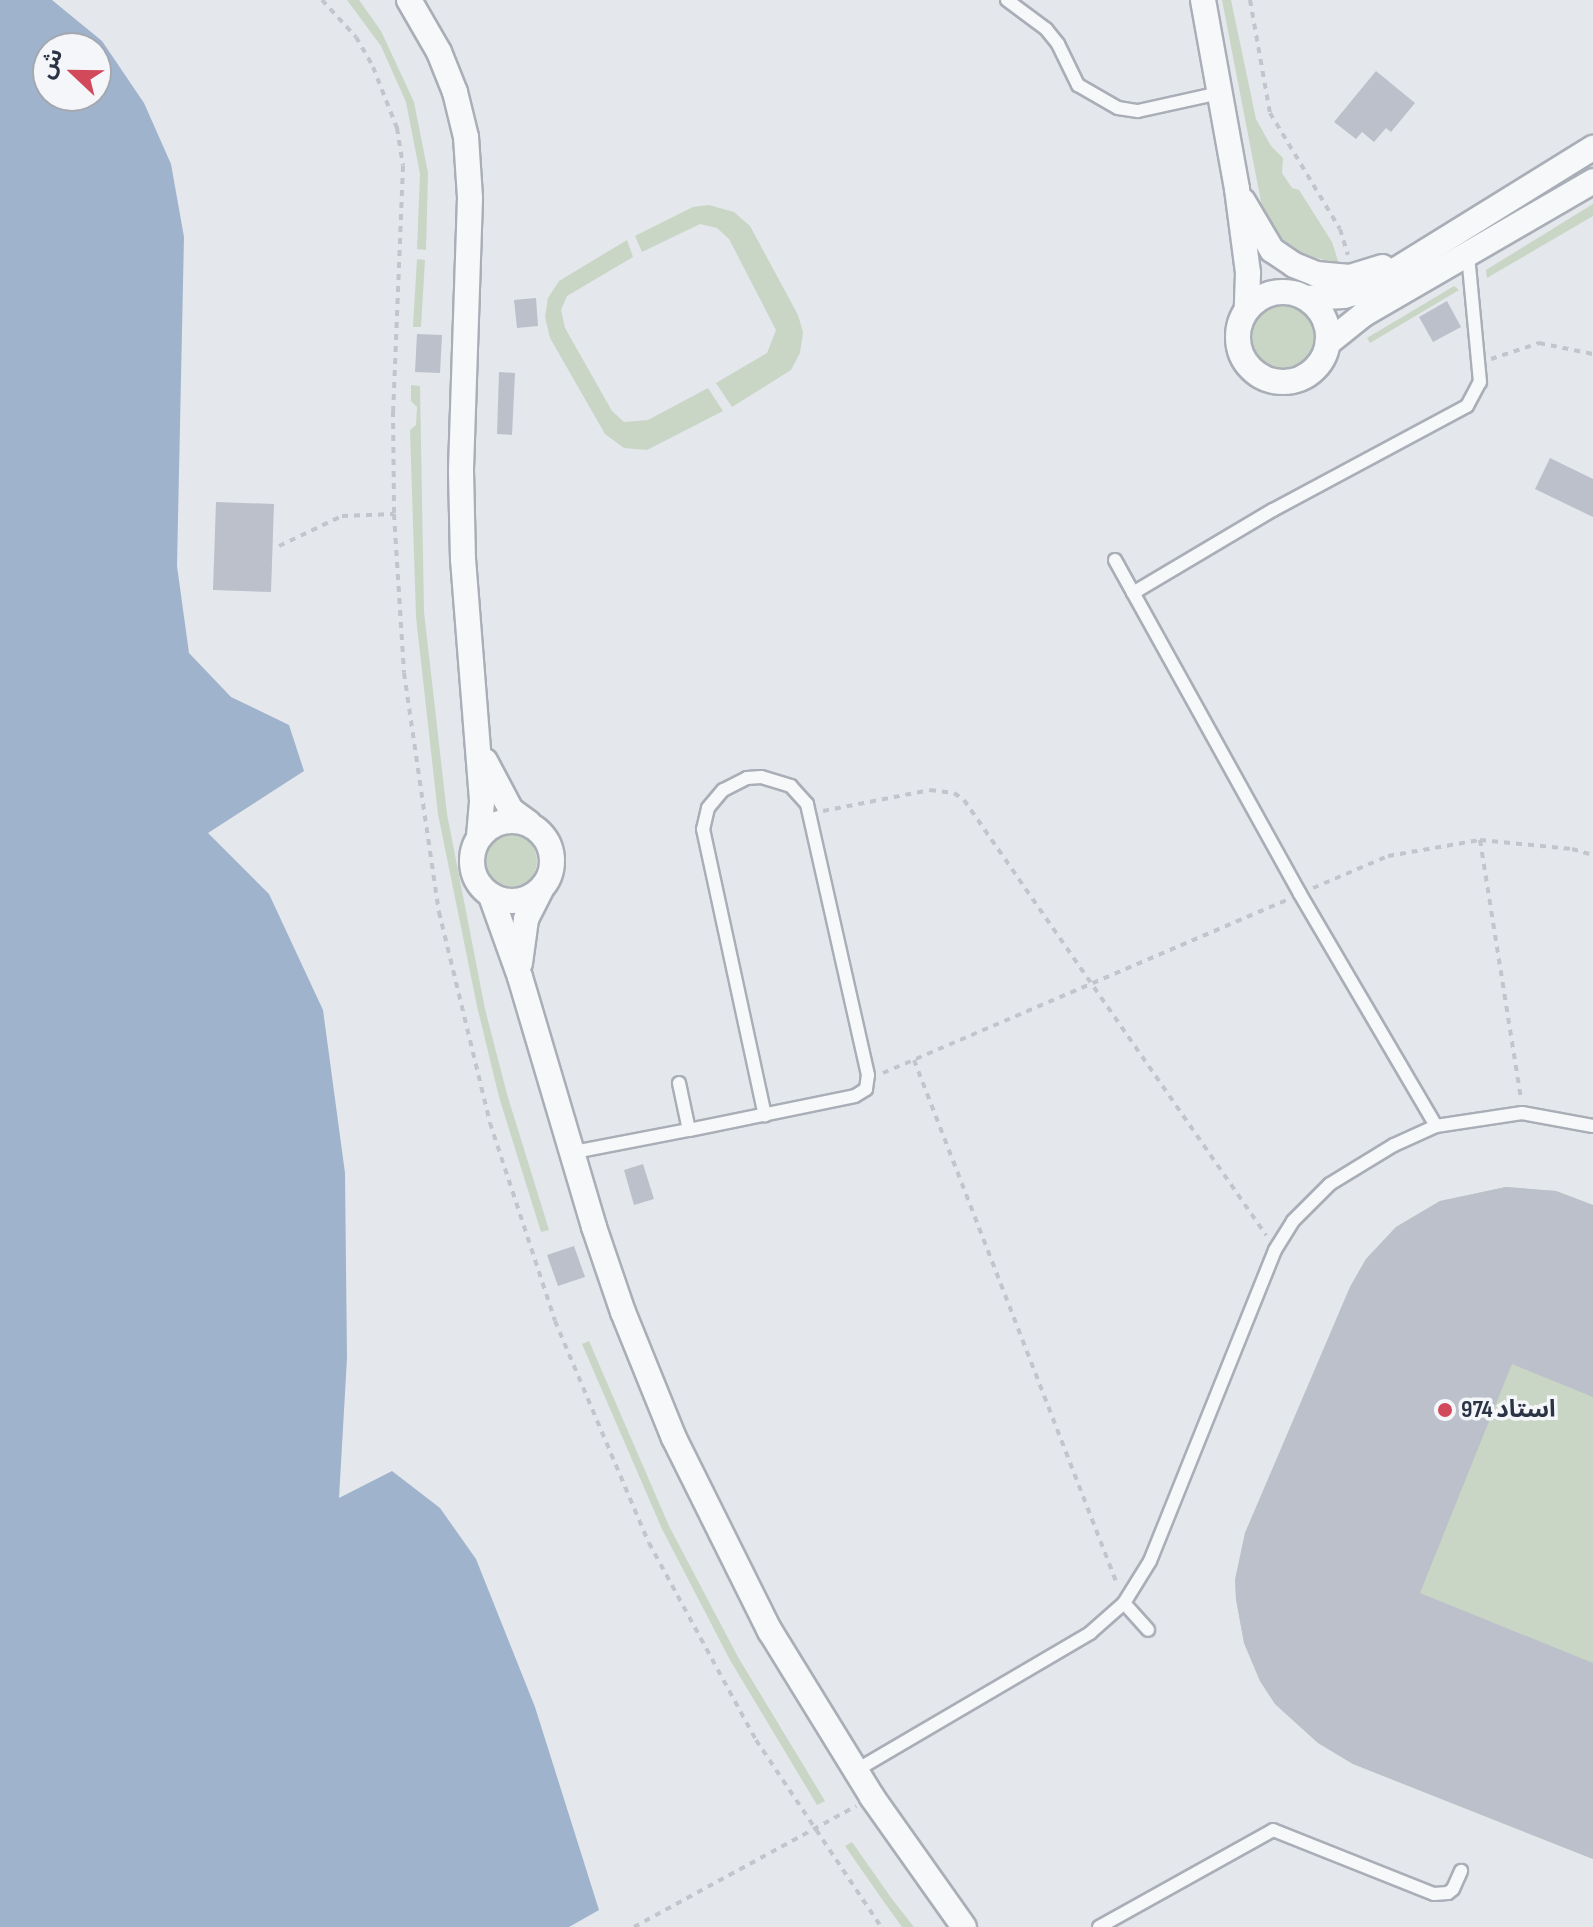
<!DOCTYPE html>
<html>
<head>
<meta charset="utf-8">
<style>
  body { margin:0 }
  #map { position:relative; width:1593px; height:1927px; overflow:hidden; background:#e4e7ec; font-family:"Sofia Sans Condensed","Noto Sans Arabic",sans-serif }
  div>[style] { position:absolute }
  .green>* { inset:0; background:#c9d6c5 }
  .round { border-radius:50% }
  .water>* { inset:0; background:#9fb4cc }
  .building>* { inset:0; background:#bbc0ca }
  .path>* { height:4px; margin-top:-2px; transform-origin:0; background:repeating-linear-gradient(90deg,#c2c5cb 0 6px,transparent 0 12px) }
  .roads { filter:drop-shadow(2px 0 #a9aeb7) drop-shadow(-2px 0 #a9aeb7) drop-shadow(0 2px #a9aeb7) drop-shadow(0 -2px #a9aeb7) }
  .lane>* { height:12px; margin:-6px; padding:0 6px; transform-origin:6px; border-radius:6px; background:#f7f8fa }
  .street>* { height:24px; margin:-12px; padding:0 12px; transform-origin:12px; border-radius:12px; background:#f7f8fa }
  .street>.ring { margin:-12px; padding:0; box-sizing:content-box; background:none; border:24px solid #f7f8fa; border-radius:50% }
  .dots>* { width:22px; height:22px; translate:-50% -50%; box-sizing:border-box; border:4px solid #f4f6f9; border-radius:50% }
  span { translate:-50% -50%; white-space:nowrap; text-align:center; line-height:1.15; -webkit-text-stroke:7px #f4f6f9; paint-order:stroke }
  .poi-label { font-size:24px; color:#2b3445; font-weight:700 }
  .left { translate:0 -50%; text-align:left }
  .north { position:absolute; left:32px; top:32px; width:80px; height:80px; box-sizing:border-box; background:#f4f6f9; border:2px solid #a4a8b1; border-radius:50%; rotate:292deg; font-size:22px; font-weight:700; line-height:32px; text-align:center; color:#2b3445 }
  .north::after { content:''; display:block; margin:auto; width:28px; height:36px; background:#d1495b; clip-path:polygon(50% 0,100% 100%,50% 72%,0 100%) }
</style>
</head>
<body>
<div id="map">
  <div class="green">
    <div style="clip-path:polygon(347px 0,359px 0,381px 31px,414px 102px,428px 173px,426px 250px,417px 249px,420px 174px,406px 102px,381px 46px)"></div>
    <div style="clip-path:polygon(1222px 0,1231px 0,1256px 119px,1271px 146px,1283px 158px,1282px 173px,1292px 188px,1299px 190px,1332px 242px,1339px 264px,1298px 253px,1275px 232px,1263px 212px)"></div>
    <div style="clip-path:polygon(1593px 204px,1593px 216px,1487px 278px,1486px 270px)"></div>
    <div style="clip-path:polygon(709px 205px,734px 212px,750px 226px,798px 315px,803px 332px,800px 353px,791px 370px,732px 407px,716px 383px,767px 353px,776px 330px,729px 239px,717px 228px,700px 224px,642px 252px,635px 236px,693px 207px)"></div>
    <div style="clip-path:polygon(627px 240px,633px 257px,567px 296px,561px 310px,565px 328px,612px 411px,624px 422px,648px 420px,708px 388px,723px 411px,647px 450px,624px 448px,605px 434px,550px 338px,545px 317px,548px 298px,559px 281px)"></div>
    <div style="clip-path:polygon(417px 259px,425px 260px,421px 327px,413px 327px)"></div>
    <div style="clip-path:polygon(1454px 286px,1459px 290px,1370px 343px,1367px 338px)"></div>
    <div class="round" style="left:1249px;top:305px;width:66px;height:66px"></div>
    <div style="clip-path:polygon(411px 385px,420px 386px,424px 612px,447px 814px,485px 1009px,507px 1094px,549px 1230px,541px 1232px,499px 1097px,477px 1006px,438px 814px,416px 617px,410px 430px,416px 425px,417px 407px,411px 401px)"></div>
    <div class="round" style="left:483px;top:834px;width:54px;height:54px"></div>
    <div style="clip-path:polygon(1506px 1187px,1556px 1191px,1593px 1205px,1593px 1859px,1353px 1764px,1318px 1743px,1275px 1704px,1260px 1681px,1244px 1643px,1236px 1599px,1235px 1580px,1245px 1533px,1350px 1287px,1366px 1259px,1396px 1227px,1440px 1201px)"></div>
    <div style="clip-path:polygon(589px 1341px,669px 1526px,738px 1657px,825px 1801px,817px 1805px,730px 1660px,662px 1529px,582px 1344px)"></div>
    <div style="clip-path:polygon(852px 1842px,892px 1899px,914px 1927px,902px 1927px,884px 1902px,845px 1846px)"></div>
  </div>
  <div class="water">
    <div style="clip-path:polygon(evenodd,0 0,52px 0,102px 41px,144px 103px,171px 164px,184px 237px,177px 566px,189px 653px,231px 697px,289px 725px,304px 771px,208px 833px,269px 894px,323px 1010px,345px 1173px,347px 1358px,339px 1498px,392px 1471px,440px 1508px,476px 1559px,535px 1707px,599px 1910px,569px 1927px,0 1927px,0 0,48px 48px,96px 48px,96px 96px,48px 96px,48px 48px)"></div>
  </div>
  <div class="building">
    <div style="clip-path:polygon(1376px 71px,1415px 103px,1391px 132px,1386px 128px,1374px 142px,1362px 132px,1356px 139px,1334px 122px)"></div>
    <div style="clip-path:polygon(536px 298px,538px 326px,517px 328px,514px 300px)"></div>
    <div style="clip-path:polygon(1447px 301px,1461px 327px,1433px 342px,1419px 317px)"></div>
    <div style="clip-path:polygon(417px 334px,442px 335px,440px 373px,415px 372px)"></div>
    <div style="clip-path:polygon(499px 372px,515px 373px,512px 435px,497px 434px)"></div>
    <div style="clip-path:polygon(1550px 458px,1593px 479px,1593px 517px,1535px 489px)"></div>
    <div style="clip-path:polygon(216px 502px,274px 504px,271px 592px,213px 590px)"></div>
    <div style="clip-path:polygon(643px 1164px,654px 1199px,634px 1205px,624px 1170px)"></div>
    <div style="clip-path:polygon(1506px 1187px,1556px 1191px,1593px 1205px,1593px 1397px,1512px 1364px,1420px 1593px,1593px 1663px,1593px 1859px,1353px 1764px,1318px 1743px,1275px 1704px,1260px 1681px,1244px 1643px,1236px 1599px,1235px 1580px,1245px 1533px,1350px 1287px,1366px 1259px,1396px 1227px,1440px 1201px)"></div>
    <div style="clip-path:polygon(574px 1246px,585px 1277px,558px 1286px,547px 1255px)"></div>
  </div>
  <div class="path">
    <div style="left:322px;top:0;width:50px;rotate:47.4deg"></div>
    <div style="left:356px;top:37px;width:34px;rotate:60deg"></div>
    <div style="left:373px;top:67px;width:66px;rotate:68.5deg"></div>
    <div style="left:397px;top:128px;width:38px;rotate:81deg"></div>
    <div style="left:403px;top:166px;width:245px;rotate:92.3deg"></div>
    <div style="left:393px;top:411px;width:103px;rotate:89.4deg"></div>
    <div style="left:394px;top:514px;width:159px;rotate:86.4deg"></div>
    <div style="left:404px;top:673px;width:242px;rotate:81.7deg"></div>
    <div style="left:439px;top:912px;width:217px;rotate:76.4deg"></div>
    <div style="left:490px;top:1123px;width:208px;rotate:71.8deg"></div>
    <div style="left:555px;top:1321px;width:241px;rotate:67.1deg"></div>
    <div style="left:649px;top:1543px;width:224px;rotate:61.5deg"></div>
    <div style="left:756px;top:1740px;width:225px;rotate:56.2deg"></div>
    <div style="left:1250px;top:0;width:115px;rotate:80deg"></div>
    <div style="left:1270px;top:113px;width:135px;rotate:58.9deg"></div>
    <div style="left:1340px;top:229px;width:27px;rotate:73deg"></div>
    <div style="left:1491px;top:359px;width:51px;rotate:-18.4deg"></div>
    <div style="left:1539px;top:343px;width:55px;rotate:11.5deg"></div>
    <div style="left:279px;top:546px;width:70px;rotate:-25.5deg"></div>
    <div style="left:342px;top:516px;width:52px;rotate:-2.2deg"></div>
    <div style="left:823px;top:811px;width:109px;rotate:-11.1deg"></div>
    <div style="left:930px;top:790px;width:24px;rotate:7deg"></div>
    <div style="left:954px;top:793px;width:12px;rotate:35deg"></div>
    <div style="left:964px;top:800px;width:530px;rotate:55.23deg"></div>
    <div style="left:1480px;top:840px;width:261px;rotate:81deg"></div>
    <div style="left:1313px;top:888px;width:82px;rotate:-23.1deg"></div>
    <div style="left:1388px;top:856px;width:93px;rotate:-9.9deg"></div>
    <div style="left:1480px;top:840px;width:92px;rotate:5.6deg"></div>
    <div style="left:1572px;top:849px;width:22px;rotate:16deg"></div>
    <div style="left:914px;top:1060px;width:562px;rotate:68.82deg"></div>
    <div style="left:883px;top:1073px;width:439px;rotate:-23.2deg"></div>
    <div style="left:634px;top:1927px;width:253px;rotate:-28.6deg"></div>
  </div>
  <div class="roads">
    <div class="lane">
      <div style="left:1007px;top:0;width:49px;rotate:36.6deg"></div>
      <div style="left:1046px;top:29px;width:19px;rotate:51deg"></div>
      <div style="left:1058px;top:44px;width:46px;rotate:64deg"></div>
      <div style="left:1078px;top:85px;width:46px;rotate:29.9deg"></div>
      <div style="left:1118px;top:108px;width:20px;rotate:9deg"></div>
      <div style="left:1138px;top:111px;width:84px;rotate:-12.4deg"></div>
      <div style="left:1115px;top:560px;width:382px;rotate:61deg"></div>
      <div style="left:1300px;top:894px;width:269px;rotate:59.6deg"></div>
      <div style="left:1133px;top:593px;width:163px;rotate:-30.7deg"></div>
      <div style="left:1273px;top:510px;width:220px;rotate:-28.2deg"></div>
      <div style="left:1467px;top:406px;width:27px;rotate:-62deg"></div>
      <div style="left:1480px;top:382px;width:128px;rotate:-95.4deg"></div>
      <div style="left:679px;top:1083px;width:48px;rotate:78deg"></div>
      <div style="left:569px;top:1153px;width:122px;rotate:-10.9deg"></div>
      <div style="left:689px;top:1130px;width:169px;rotate:-11.6deg"></div>
      <div style="left:855px;top:1096px;width:13px;rotate:-32deg"></div>
      <div style="left:866px;top:1089px;width:14px;rotate:-82deg"></div>
      <div style="left:868px;top:1075px;width:278px;rotate:-102.7deg"></div>
      <div style="left:807px;top:804px;width:24px;rotate:-132deg"></div>
      <div style="left:791px;top:786px;width:31px;rotate:-163deg"></div>
      <div style="left:761px;top:777px;width:14px;rotate:176deg"></div>
      <div style="left:747px;top:778px;width:27px;rotate:153deg"></div>
      <div style="left:723px;top:790px;width:23px;rotate:130deg"></div>
      <div style="left:708px;top:808px;width:22px;rotate:103deg"></div>
      <div style="left:703px;top:829px;width:293px;rotate:77.8deg"></div>
      <div style="left:1124px;top:1603px;width:36px;rotate:48deg"></div>
      <div style="left:855px;top:1771px;width:273px;rotate:-30.4deg"></div>
      <div style="left:1090px;top:1633px;width:45px;rotate:-41.4deg"></div>
      <div style="left:1124px;top:1603px;width:49px;rotate:-58.2deg"></div>
      <div style="left:1150px;top:1561px;width:335px;rotate:-68.1deg"></div>
      <div style="left:1275px;top:1250px;width:34px;rotate:-58deg"></div>
      <div style="left:1293px;top:1221px;width:52px;rotate:-45deg"></div>
      <div style="left:1330px;top:1184px;width:75px;rotate:-31.4deg"></div>
      <div style="left:1394px;top:1145px;width:46px;rotate:-24.3deg"></div>
      <div style="left:1436px;top:1126px;width:87px;rotate:-8.6deg"></div>
      <div style="left:1522px;top:1113px;width:72px;rotate:10.4deg"></div>
      <div style="left:1099px;top:1927px;width:199px;rotate:-29.1deg"></div>
      <div style="left:1273px;top:1830px;width:173px;rotate:21.7deg"></div>
      <div style="left:1434px;top:1894px;width:14px;rotate:-4deg"></div>
      <div style="left:1448px;top:1893px;width:6px;rotate:-39deg"></div>
      <div style="left:1453px;top:1889px;width:20px;rotate:-66deg"></div>
    </div>
    <div class="street">
      <div style="left:409px;top:0;width:60px;rotate:60deg"></div>
      <div style="left:439px;top:52px;width:43px;rotate:68.2deg"></div>
      <div style="left:455px;top:92px;width:46px;rotate:76.3deg"></div>
      <div style="left:466px;top:137px;width:61px;rotate:86.2deg"></div>
      <div style="left:470px;top:198px;width:273px;rotate:91.9deg"></div>
      <div style="left:461px;top:471px;width:88px;rotate:88.7deg"></div>
      <div style="left:463px;top:559px;width:244px;rotate:85.5deg"></div>
      <div style="left:482px;top:802px;width:34px;rotate:95deg"></div>
      <div style="left:1203px;top:0;width:192px;rotate:79.8deg"></div>
      <div style="left:1237px;top:189px;width:85px;rotate:82.5deg"></div>
      <div style="left:1248px;top:273px;width:37px;rotate:92deg"></div>
      <div style="left:1243px;top:201px;width:57px;rotate:59.4deg"></div>
      <div style="left:1272px;top:250px;width:27px;rotate:34deg"></div>
      <div style="left:1294px;top:265px;width:24px;rotate:22deg"></div>
      <div style="left:1316px;top:274px;width:34px;rotate:5deg"></div>
      <div style="left:1350px;top:277px;width:34px;rotate:-17deg"></div>
      <div class="ring" style="left:1238px;top:292px;width:66px;height:66px"></div>
      <div style="left:1306px;top:298px;width:38px;rotate:-3deg"></div>
      <div style="left:1344px;top:296px;width:19px;rotate:-16deg"></div>
      <div style="left:1362px;top:291px;width:272px;rotate:-31.8deg"></div>
      <div style="left:1328px;top:343px;width:46px;rotate:-38.9deg"></div>
      <div style="left:1364px;top:314px;width:265px;rotate:-30.1deg"></div>
      <div style="left:485px;top:761px;width:55px;rotate:62deg"></div>
      <div style="left:511px;top:810px;width:22px;rotate:36deg"></div>
      <div class="ring" style="left:472px;top:821px;width:56px;height:56px"></div>
      <div style="left:491px;top:896px;width:86px;rotate:70.3deg"></div>
      <div style="left:520px;top:977px;width:261px;rotate:73.5deg"></div>
      <div style="left:594px;top:1227px;width:90px;rotate:71.2deg"></div>
      <div style="left:623px;top:1312px;width:136px;rotate:68deg"></div>
      <div style="left:674px;top:1438px;width:216px;rotate:63.6deg"></div>
      <div style="left:770px;top:1631px;width:195px;rotate:58.4deg"></div>
      <div style="left:872px;top:1797px;width:159px;rotate:54.7deg"></div>
      <div style="left:520px;top:963px;width:44px;rotate:-82.2deg"></div>
      <div style="left:526px;top:919px;width:31px;rotate:-63deg"></div>
    </div>
  </div>
  <div class="dots">
    <div style="left:1445px;top:1410px;background:#d1495b"></div>
  </div>
  <div class="poi-label">
    <span class="left" style="left:1461px;top:1410px">استاد 974</span>
  </div>
  <div class="north">ش</div>
</div>
</body>
</html>
